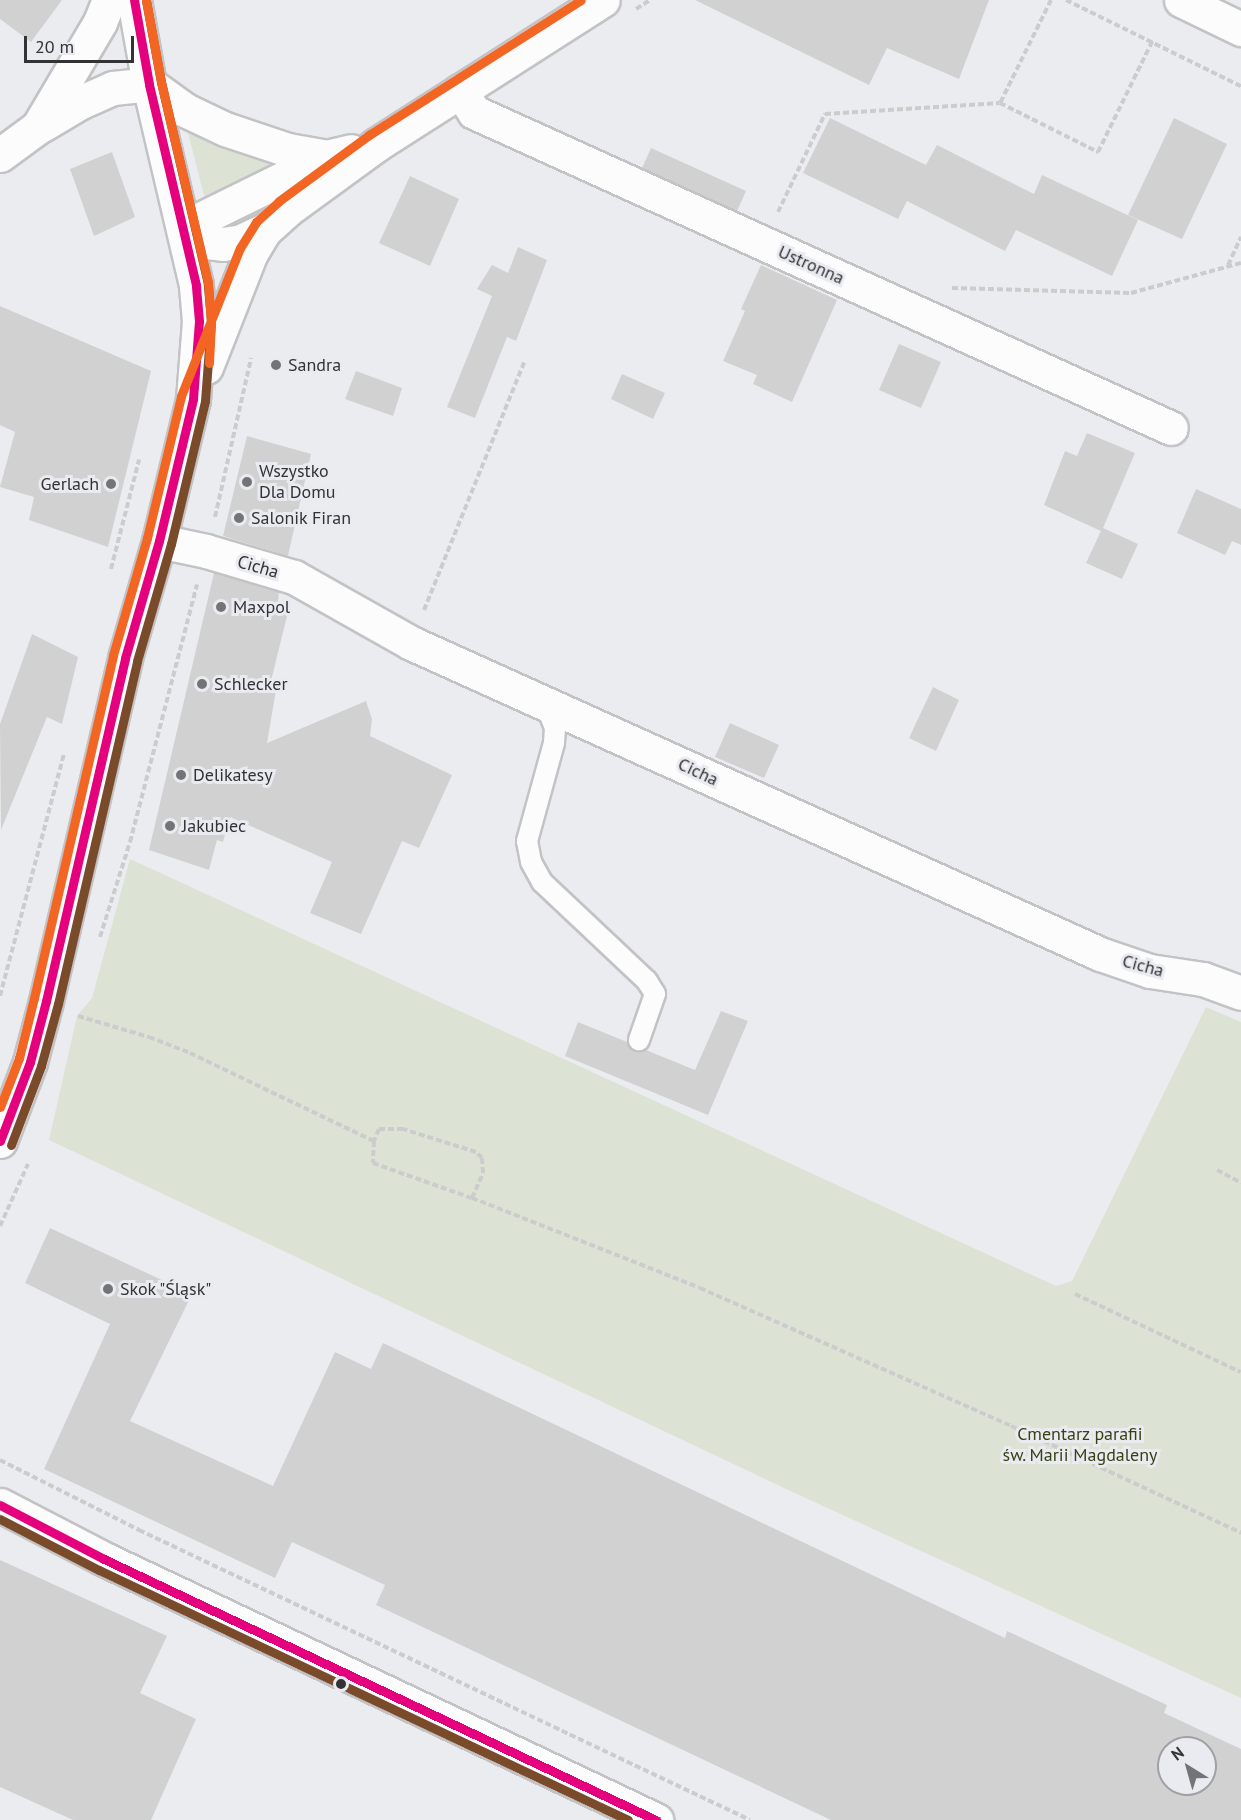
<!DOCTYPE html>
<html>
<head>
<meta charset="utf-8">
<style>
  body { margin:0 }
  #map { position:relative; width:1241px; height:1820px; overflow:hidden; background:#ebecef; font-family:"PT Sans",sans-serif }
  div>[style] { position:absolute }
  .green>* { inset:0; background:#dce3d4 }
  .building>* { inset:0; background:#d2d1d2 }
  .path>* { height:4px; margin-top:-2px; transform-origin:0; background:repeating-linear-gradient(90deg,#cccccd 0 6px,transparent 0 9px) }
  .roads { filter:drop-shadow(2px 0 #c3c3c6) drop-shadow(-2px 0 #c3c3c6) drop-shadow(0 2px #c3c3c6) drop-shadow(0 -2px #c3c3c6) }
  .service>* { height:20px; margin:-10px; padding:0 10px; transform-origin:10px; border-radius:10px; background:#fcfcfd }
  .minor>* { height:33px; margin:-16.5px; padding:0 16.5px; transform-origin:16.5px; border-radius:16.5px; background:#fcfcfd }
  .tertiary>* { height:33px; margin:-16.5px; padding:0 16.5px; transform-origin:16.5px; border-radius:16.5px; background:#fcfcfd }
  .bus-1>* { height:9px; margin:-4.5px; padding:0 4.5px; transform-origin:4.5px; border-radius:4.5px; background:#e5007d }
  .bus-2>* { height:9px; margin:-4.5px; padding:0 4.5px; transform-origin:4.5px; border-radius:4.5px; background:#7a4b2a }
  .bus-3>* { height:9px; margin:-4.5px; padding:0 4.5px; transform-origin:4.5px; border-radius:4.5px; background:#f26522 }
  .dots>* { width:16px; height:16px; translate:-50% -50%; box-sizing:border-box; border:3px solid #eaebf0; border-radius:50% }
  span { translate:-50% -50%; white-space:nowrap; text-align:center; line-height:1.15; -webkit-text-stroke:6px #eaebf0; paint-order:stroke }
  .street-label { font-size:18px; color:#333335 }
  .poi-label { font-size:18px; color:#333335 }
  .left { translate:0 -50%; text-align:left }
  .right { translate:-100% -50%; text-align:right }
  .park-label { font-size:18px; color:#344212 }
  .north { position:absolute; left:1157px; top:1736px; width:60px; height:60px; box-sizing:border-box; background:#eaebf0; border:2px solid #a1a1a5; border-radius:50%; rotate:323deg; font-size:16px; font-weight:700; line-height:24px; text-align:center; color:#333335 }
  .north::after { content:''; display:block; margin:auto; width:21px; height:27px; background:#737476; clip-path:polygon(50% 0,100% 100%,50% 72%,0 100%) }
  .scale { position:absolute; left:24px; top:36px; width:110px; height:27px; box-sizing:border-box; border:3px solid #333335; border-top:0; padding-left:8px; font-size:18px; line-height:21px; white-space:nowrap; color:#333335; -webkit-text-stroke:4px #eaebf0; paint-order:stroke }
</style>
</head>
<body>
<div id="map">
  <div class="green">
    <div style="clip-path:polygon(190px 128px,282px 161px,205px 199px,188px 133px)"></div>
    <div style="clip-path:polygon(130px 859px,1056px 1286px,1072px 1281px,1206px 1007px,1241px 1022px,1241px 1698px,784px 1488px,49px 1140px,77px 1016px,92px 998px)"></div>
  </div>
  <div class="building">
    <div style="clip-path:polygon(0 0,62px 0,31px 42px,0 19px)"></div>
    <div style="clip-path:polygon(695px 0,989px 0,959px 79px,887px 48px,869px 85px)"></div>
    <div style="clip-path:polygon(830px 118px,926px 165px,937px 145px,1034px 194px,1042px 175px,1138px 220px,1112px 276px,1016px 230px,1005px 251px,907px 201px,898px 219px,803px 173px)"></div>
    <div style="clip-path:polygon(1174px 118px,1227px 144px,1182px 239px,1128px 215px)"></div>
    <div style="clip-path:polygon(651px 148px,746px 191px,737px 211px,642px 168px)"></div>
    <div style="clip-path:polygon(112px 152px,135px 217px,94px 236px,70px 169px)"></div>
    <div style="clip-path:polygon(410px 176px,459px 199px,430px 266px,379px 243px)"></div>
    <div style="clip-path:polygon(518px 247px,547px 260px,516px 341px,507px 337px,475px 418px,447px 407px,492px 296px,477px 289px,492px 265px,508px 273px)"></div>
    <div style="clip-path:polygon(761px 265px,837px 300px,792px 402px,753px 384px,757px 375px,723px 361px,745px 311px,741px 309px)"></div>
    <div style="clip-path:polygon(0 306px,151px 371px,108px 547px,29px 520px,34px 497px,0 487px,15px 432px,0 425px)"></div>
    <div style="clip-path:polygon(899px 344px,941px 362px,921px 408px,879px 390px)"></div>
    <div style="clip-path:polygon(356px 371px,402px 388px,393px 416px,345px 399px)"></div>
    <div style="clip-path:polygon(622px 374px,665px 393px,653px 419px,611px 399px)"></div>
    <div style="clip-path:polygon(1087px 433px,1135px 453px,1103px 528px,1138px 544px,1122px 579px,1086px 563px,1101px 531px,1044px 505px,1065px 451px,1077px 456px)"></div>
    <div style="clip-path:polygon(247px 436px,311px 454px,288px 556px,223px 536px)"></div>
    <div style="clip-path:polygon(1196px 489px,1241px 509px,1241px 545px,1232px 541px,1225px 555px,1177px 533px)"></div>
    <div style="clip-path:polygon(214px 573px,279px 592px,278px 601px,290px 604px,269px 689px,276px 690px,267px 743px,366px 701px,372px 719px,370px 736px,452px 775px,419px 848px,402px 841px,361px 934px,310px 913px,332px 862px,230px 817px,223px 842px,217px 840px,209px 870px,149px 850px)"></div>
    <div style="clip-path:polygon(32px 634px,78px 657px,62px 724px,47px 717px,1px 830px,0 724px)"></div>
    <div style="clip-path:polygon(933px 687px,959px 700px,936px 751px,909px 738px)"></div>
    <div style="clip-path:polygon(730px 723px,779px 745px,764px 778px,715px 757px)"></div>
    <div style="clip-path:polygon(721px 1011px,748px 1021px,708px 1115px,565px 1056px,578px 1022px,627px 1042px,635px 1051px,646px 1050px,695px 1070px)"></div>
    <div style="clip-path:polygon(evenodd,50px 1228px,192px 1294px,130px 1421px,273px 1486px,335px 1352px,371px 1369px,383px 1343px,1005px 1638px,1007px 1631px,1167px 1705px,1164px 1713px,1241px 1749px,1241px 1820px,831px 1820px,376px 1605px,385px 1585px,292px 1542px,275px 1578px,44px 1469px,110px 1324px,25px 1283px,50px 1228px,1169px 1748px,1205px 1748px,1205px 1784px,1169px 1784px,1169px 1748px)"></div>
    <div style="clip-path:polygon(0 1560px,167px 1636px,140px 1693px,196px 1719px,151px 1820px,73px 1820px,0 1787px)"></div>
  </div>
  <div class="path">
    <div style="left:1051px;top:0;width:115px;rotate:116.3deg"></div>
    <div style="left:1000px;top:103px;width:110px;rotate:26.6deg"></div>
    <div style="left:1098px;top:152px;width:123px;rotate:-63.9deg"></div>
    <div style="left:1066px;top:0;width:195px;rotate:26.2deg"></div>
    <div style="left:636px;top:9px;width:17px;rotate:-33deg"></div>
    <div style="left:778px;top:212px;width:109px;rotate:-64.4deg"></div>
    <div style="left:825px;top:114px;width:175px;rotate:-3.6deg"></div>
    <div style="left:1228px;top:265px;width:31px;rotate:-65deg"></div>
    <div style="left:952px;top:288px;width:179px;rotate:1.6deg"></div>
    <div style="left:1131px;top:293px;width:114px;rotate:-15.3deg"></div>
    <div style="left:215px;top:517px;width:163px;rotate:-77.2deg"></div>
    <div style="left:111px;top:569px;width:113px;rotate:-75.6deg"></div>
    <div style="left:424px;top:610px;width:270px;rotate:-68deg"></div>
    <div style="left:100px;top:937px;width:100px;rotate:-72.5deg"></div>
    <div style="left:130px;top:842px;width:266px;rotate:-75.4deg"></div>
    <div style="left:0;top:996px;width:251px;rotate:-75.2deg"></div>
    <div style="left:78px;top:1016px;width:74px;rotate:16.5deg"></div>
    <div style="left:149px;top:1037px;width:44px;rotate:21.3deg"></div>
    <div style="left:190px;top:1053px;width:204px;rotate:25.6deg"></div>
    <div style="left:1217px;top:1170px;width:27px;rotate:28deg"></div>
    <div style="left:472px;top:1198px;width:27px;rotate:-66deg"></div>
    <div style="left:483px;top:1173px;width:15px;rotate:-94deg"></div>
    <div style="left:482px;top:1158px;width:8px;rotate:-135deg"></div>
    <div style="left:476px;top:1152px;width:77px;rotate:-162.5deg"></div>
    <div style="left:403px;top:1129px;width:24px;rotate:180deg"></div>
    <div style="left:379px;top:1129px;width:13px;rotate:113deg"></div>
    <div style="left:374px;top:1141px;width:22px;rotate:93deg"></div>
    <div style="left:373px;top:1163px;width:105px;rotate:19.5deg"></div>
    <div style="left:472px;top:1198px;width:245px;rotate:21.5deg"></div>
    <div style="left:700px;top:1288px;width:340px;rotate:23.9deg"></div>
    <div style="left:1011px;top:1426px;width:254px;rotate:24.9deg"></div>
    <div style="left:0;top:1226px;width:68px;rotate:-65.7deg"></div>
    <div style="left:1075px;top:1294px;width:183px;rotate:25.2deg"></div>
    <div style="left:0;top:1460px;width:156px;rotate:26.7deg"></div>
    <div style="left:139px;top:1530px;width:676px;rotate:25.39deg"></div>
  </div>
  <div class="roads">
    <div class="service">
      <div style="left:545px;top:703px;width:27px;rotate:68deg"></div>
      <div style="left:555px;top:728px;width:15px;rotate:94deg"></div>
      <div style="left:554px;top:743px;width:102px;rotate:105.4deg"></div>
      <div style="left:527px;top:841px;width:21px;rotate:79deg"></div>
      <div style="left:531px;top:862px;width:23px;rotate:61deg"></div>
      <div style="left:542px;top:882px;width:144px;rotate:43.3deg"></div>
      <div style="left:647px;top:981px;width:15px;rotate:58deg"></div>
      <div style="left:655px;top:994px;width:49px;rotate:109.2deg"></div>
    </div>
    <div class="minor">
      <div style="left:460px;top:91px;width:25px;rotate:56deg"></div>
      <div style="left:474px;top:112px;width:765px;rotate:24.39deg"></div>
      <div style="left:159px;top:541px;width:48px;rotate:12deg"></div>
      <div style="left:206px;top:551px;width:92px;rotate:16.5deg"></div>
      <div style="left:294px;top:577px;width:134px;rotate:29.4deg"></div>
      <div style="left:411px;top:643px;width:756px;rotate:24.29deg"></div>
      <div style="left:1100px;top:954px;width:53px;rotate:18.8deg"></div>
      <div style="left:1150px;top:971px;width:54px;rotate:8.6deg"></div>
      <div style="left:1203px;top:979px;width:40px;rotate:20.2deg"></div>
    </div>
    <div class="tertiary">
      <div style="left:1181px;top:0;width:67px;rotate:25.8deg"></div>
      <div style="left:149px;top:84px;width:44px;rotate:35.8deg"></div>
      <div style="left:185px;top:110px;width:44px;rotate:25.4deg"></div>
      <div style="left:225px;top:129px;width:66px;rotate:18.4deg"></div>
      <div style="left:288px;top:150px;width:39px;rotate:10deg"></div>
      <div style="left:42px;top:125px;width:43px;rotate:-30.7deg"></div>
      <div style="left:79px;top:103px;width:37px;rotate:-24deg"></div>
      <div style="left:113px;top:88px;width:36px;rotate:-6deg"></div>
      <div style="left:0;top:155px;width:47px;rotate:-36.4deg"></div>
      <div style="left:38px;top:127px;width:122px;rotate:-59.4deg"></div>
      <div style="left:100px;top:22px;width:24px;rotate:-68deg"></div>
      <div style="left:184px;top:227px;width:158px;rotate:-26.2deg"></div>
      <div style="left:326px;top:157px;width:26px;rotate:-13deg"></div>
      <div style="left:184px;top:227px;width:27px;rotate:33deg"></div>
      <div style="left:207px;top:242px;width:16px;rotate:7deg"></div>
      <div style="left:223px;top:244px;width:18px;rotate:-9deg"></div>
      <div style="left:241px;top:241px;width:26px;rotate:-25deg"></div>
      <div style="left:206px;top:367px;width:123px;rotate:-68.5deg"></div>
      <div style="left:251px;top:253px;width:27px;rotate:-59deg"></div>
      <div style="left:265px;top:230px;width:30px;rotate:-42deg"></div>
      <div style="left:287px;top:210px;width:110px;rotate:-36.1deg"></div>
      <div style="left:376px;top:145px;width:269px;rotate:-32.6deg"></div>
      <div style="left:0;top:1141px;width:85px;rotate:-69.2deg"></div>
      <div style="left:30px;top:1062px;width:63px;rotate:-75.3deg"></div>
      <div style="left:46px;top:1001px;width:352px;rotate:-77deg"></div>
      <div style="left:125px;top:658px;width:122px;rotate:-73.8deg"></div>
      <div style="left:159px;top:541px;width:146px;rotate:-76.5deg"></div>
      <div style="left:193px;top:399px;width:78px;rotate:-85.6deg"></div>
      <div style="left:199px;top:321px;width:36px;rotate:-95deg"></div>
      <div style="left:196px;top:285px;width:206px;rotate:-103.2deg"></div>
      <div style="left:149px;top:84px;width:85px;rotate:-100.1deg"></div>
      <div style="left:0;top:1505px;width:117px;rotate:27.4deg"></div>
      <div style="left:104px;top:1559px;width:611px;rotate:25.31deg"></div>
    </div>
  </div>
  <div class="bus-1">
    <div style="left:0;top:1141px;width:85px;rotate:-69.2deg"></div>
    <div style="left:30px;top:1062px;width:63px;rotate:-75.3deg"></div>
    <div style="left:46px;top:1001px;width:352px;rotate:-77deg"></div>
    <div style="left:125px;top:658px;width:122px;rotate:-73.8deg"></div>
    <div style="left:159px;top:541px;width:146px;rotate:-76.5deg"></div>
    <div style="left:193px;top:399px;width:78px;rotate:-85.6deg"></div>
    <div style="left:199px;top:321px;width:36px;rotate:-95deg"></div>
    <div style="left:196px;top:285px;width:206px;rotate:-103.2deg"></div>
    <div style="left:149px;top:84px;width:85px;rotate:-100.1deg"></div>
    <div style="left:0;top:1505px;width:117px;rotate:27.4deg"></div>
    <div style="left:104px;top:1559px;width:611px;rotate:25.31deg"></div>
  </div>
  <div class="bus-2">
    <div style="left:11px;top:1145px;width:85px;rotate:-69.2deg"></div>
    <div style="left:41px;top:1066px;width:64px;rotate:-74.7deg"></div>
    <div style="left:58px;top:1004px;width:352px;rotate:-77deg"></div>
    <div style="left:137px;top:661px;width:122px;rotate:-73.8deg"></div>
    <div style="left:171px;top:544px;width:147px;rotate:-76.6deg"></div>
    <div style="left:205px;top:401px;width:80px;rotate:-85.7deg"></div>
    <div style="left:211px;top:321px;width:37px;rotate:-95deg"></div>
    <div style="left:208px;top:284px;width:207px;rotate:-103.1deg"></div>
    <div style="left:161px;top:82px;width:83px;rotate:-100.4deg"></div>
    <div style="left:0;top:1519px;width:111px;rotate:27.3deg"></div>
    <div style="left:99px;top:1570px;width:585px;rotate:25.29deg"></div>
  </div>
  <div class="bus-3">
    <div style="left:146px;top:0;width:83px;rotate:79.6deg"></div>
    <div style="left:161px;top:82px;width:205px;rotate:76.8deg"></div>
    <div style="left:208px;top:282px;width:40px;rotate:85.7deg"></div>
    <div style="left:211px;top:322px;width:41px;rotate:92.8deg"></div>
    <div style="left:0;top:1107px;width:53px;rotate:-68.8deg"></div>
    <div style="left:19px;top:1058px;width:62px;rotate:-76deg"></div>
    <div style="left:34px;top:998px;width:352px;rotate:-77deg"></div>
    <div style="left:113px;top:655px;width:122px;rotate:-73.8deg"></div>
    <div style="left:147px;top:538px;width:146px;rotate:-76.5deg"></div>
    <div style="left:181px;top:396px;width:159px;rotate:-68.3deg"></div>
    <div style="left:240px;top:248px;width:31px;rotate:-58deg"></div>
    <div style="left:256px;top:222px;width:31px;rotate:-42deg"></div>
    <div style="left:279px;top:201px;width:112px;rotate:-36.3deg"></div>
    <div style="left:369px;top:135px;width:251px;rotate:-32.5deg"></div>
  </div>
  <div class="dots">
    <div style="left:276px;top:365px;background:#737476"></div>
    <div style="left:247px;top:482px;background:#737476"></div>
    <div style="left:111px;top:484px;background:#737476"></div>
    <div style="left:239px;top:518px;background:#737476"></div>
    <div style="left:221px;top:607px;background:#737476"></div>
    <div style="left:202px;top:684px;background:#737476"></div>
    <div style="left:181px;top:775px;background:#737476"></div>
    <div style="left:170px;top:826px;background:#737476"></div>
    <div style="left:108px;top:1289px;background:#737476"></div>
    <div style="left:341px;top:1684px;background:#333335"></div>
  </div>
  <div class="street-label">
    <span style="left:811px;top:265px;rotate:24deg">Ustronna</span>
    <span style="left:258px;top:567px;rotate:16deg">Cicha</span>
    <span style="left:698px;top:772px;rotate:25deg">Cicha</span>
    <span style="left:1143px;top:966px;rotate:15deg">Cicha</span>
  </div>
  <div class="poi-label">
    <span class="left" style="left:288px;top:365px">Sandra</span>
    <span class="left" style="left:259px;top:482px">Wszystko<br>Dla Domu</span>
    <span class="right" style="left:99px;top:484px">Gerlach</span>
    <span class="left" style="left:251px;top:518px">Salonik Firan</span>
    <span class="left" style="left:233px;top:607px">Maxpol</span>
    <span class="left" style="left:214px;top:684px">Schlecker</span>
    <span class="left" style="left:193px;top:775px">Delikatesy</span>
    <span class="left" style="left:182px;top:826px">Jakubiec</span>
    <span class="left" style="left:120px;top:1289px">Skok "Śląsk"</span>
  </div>
  <div class="park-label">
    <span style="left:1080px;top:1445px">Cmentarz parafii<br>św. Marii Magdaleny</span>
  </div>
  <div class="north">N</div>
  <div class="scale">20 m</div>
</div>
</body>
</html>
